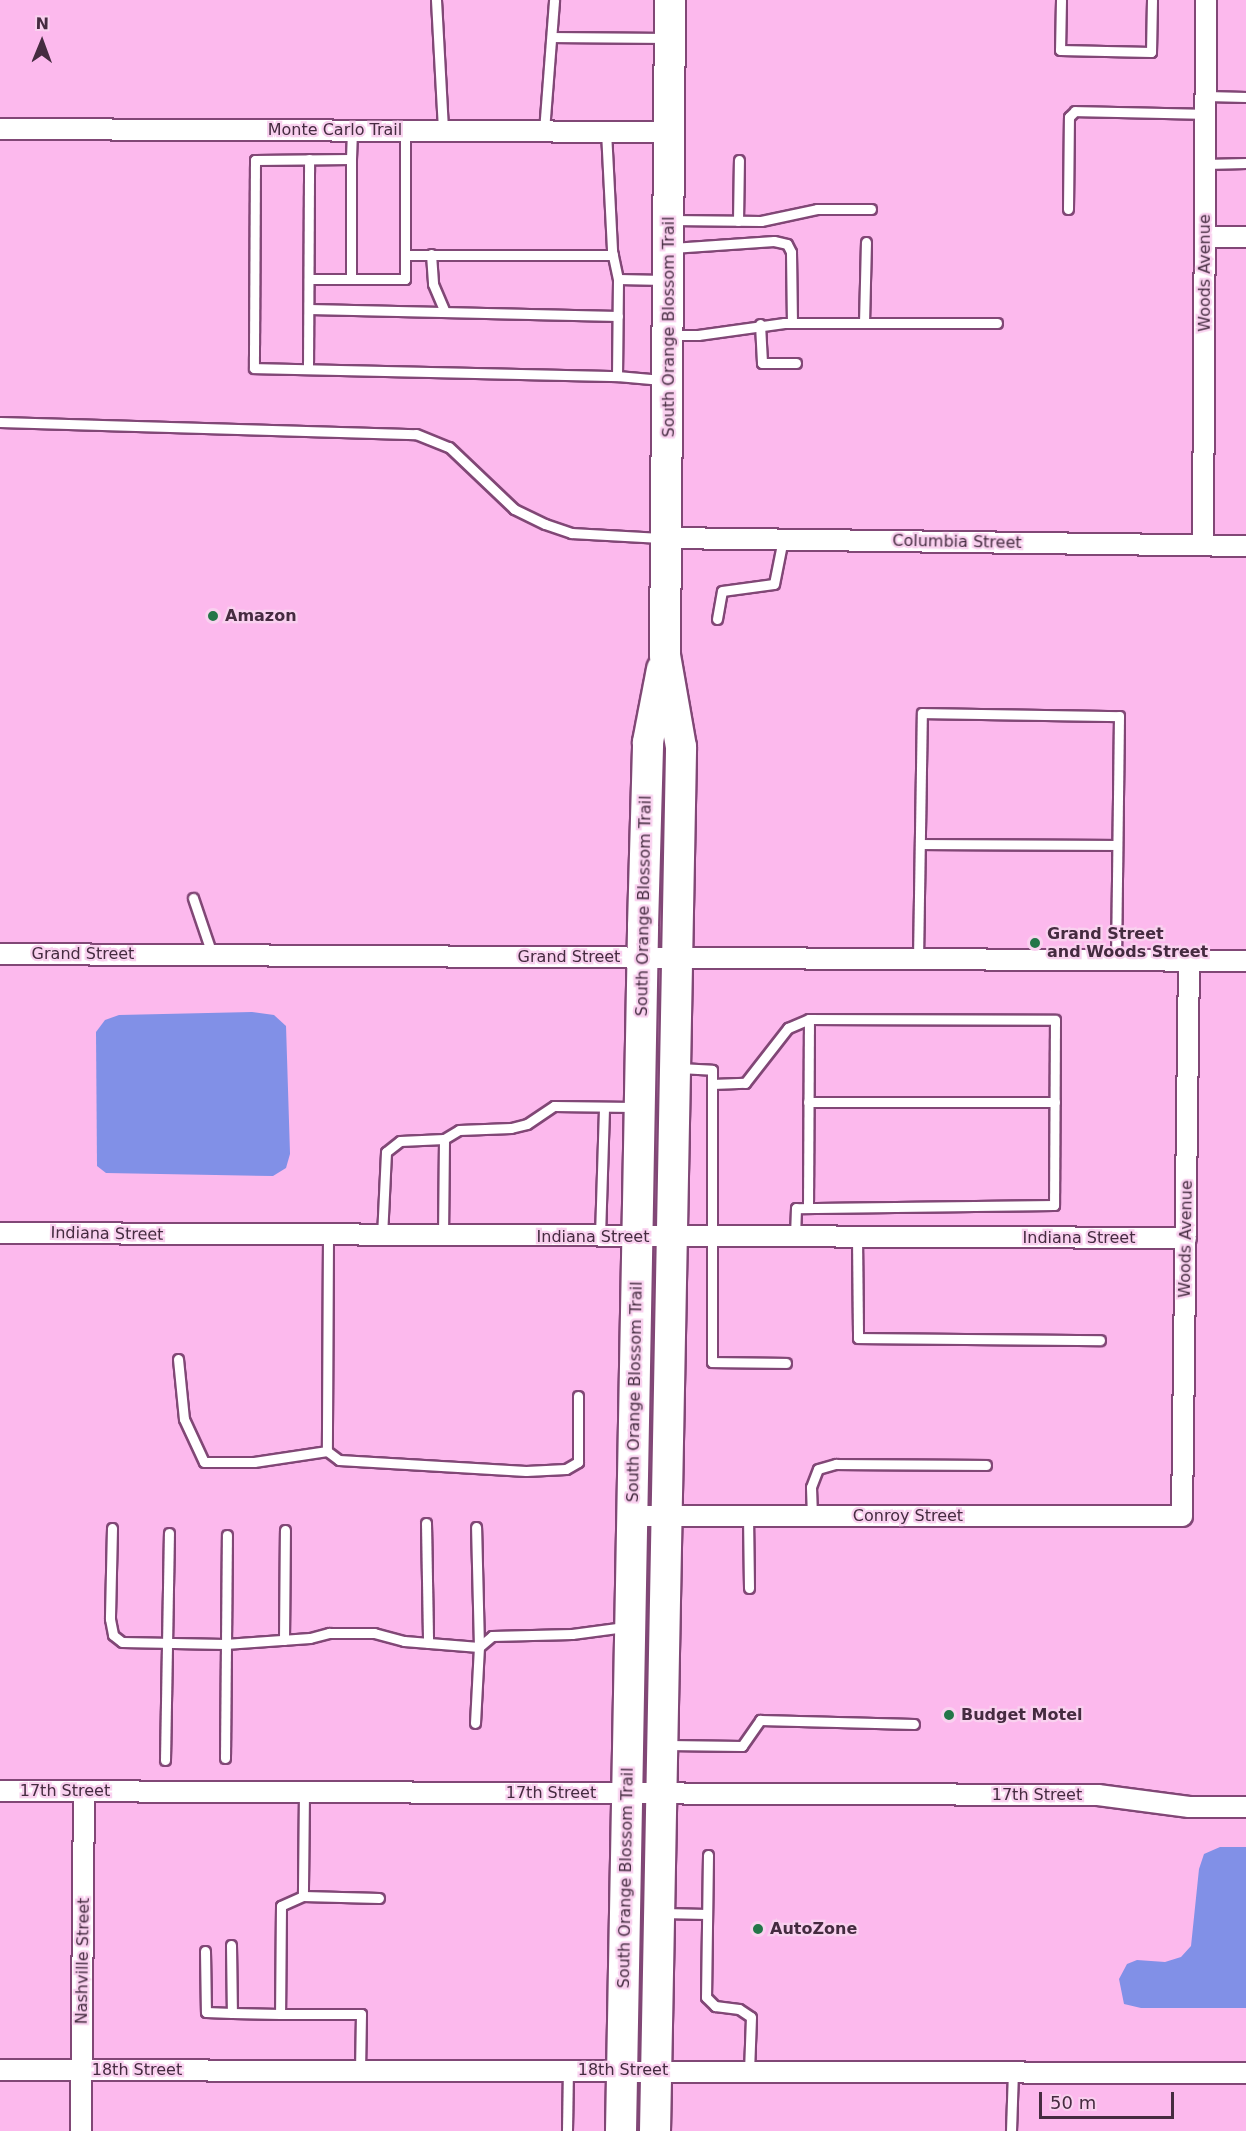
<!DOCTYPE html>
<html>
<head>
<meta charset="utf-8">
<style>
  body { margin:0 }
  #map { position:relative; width:1246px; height:2131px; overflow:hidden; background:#fcb9ed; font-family:"DejaVu Sans",sans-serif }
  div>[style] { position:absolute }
  .water>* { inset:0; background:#8190e7 }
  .roads { filter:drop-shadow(2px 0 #814776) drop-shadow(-2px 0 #814776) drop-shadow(0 2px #814776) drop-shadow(0 -2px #814776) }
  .service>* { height:9px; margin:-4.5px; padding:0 4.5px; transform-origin:4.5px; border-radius:4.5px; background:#fff }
  .minor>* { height:20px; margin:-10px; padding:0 10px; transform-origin:10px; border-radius:10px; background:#fff }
  .primary>* { height:30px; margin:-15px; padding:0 15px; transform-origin:15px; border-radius:15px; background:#fff }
  .dots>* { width:16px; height:16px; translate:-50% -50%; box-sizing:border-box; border:3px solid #f9d1ef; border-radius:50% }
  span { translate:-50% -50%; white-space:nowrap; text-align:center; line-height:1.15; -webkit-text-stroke:4.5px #f9d1ef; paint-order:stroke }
  .street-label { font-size:16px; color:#452b40 }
  .poi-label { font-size:16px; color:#452b40; font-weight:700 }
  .left { translate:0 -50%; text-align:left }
  .north { position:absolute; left:12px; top:12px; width:60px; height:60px; -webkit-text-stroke:4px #f9d1ef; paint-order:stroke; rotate:1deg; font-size:16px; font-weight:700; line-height:24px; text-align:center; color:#452b40 }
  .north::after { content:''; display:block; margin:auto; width:21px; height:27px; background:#452b40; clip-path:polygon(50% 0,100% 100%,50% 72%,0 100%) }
  .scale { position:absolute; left:1039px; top:2092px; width:135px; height:27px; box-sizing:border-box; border:3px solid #452b40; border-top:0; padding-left:8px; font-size:18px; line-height:21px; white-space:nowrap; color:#452b40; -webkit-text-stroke:4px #f9d1ef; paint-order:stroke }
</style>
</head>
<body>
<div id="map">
  <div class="water">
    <div style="clip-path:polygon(252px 1012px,274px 1015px,286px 1026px,290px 1154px,286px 1168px,273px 1176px,106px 1173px,97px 1166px,96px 1032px,105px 1020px,119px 1015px)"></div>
    <div style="clip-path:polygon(1220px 1847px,1246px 1847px,1246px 2008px,1141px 2008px,1124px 2004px,1119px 1979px,1127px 1964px,1137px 1960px,1165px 1962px,1181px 1957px,1191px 1946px,1199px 1869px,1204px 1854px)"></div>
  </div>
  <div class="roads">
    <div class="service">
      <div style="left:436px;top:0;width:131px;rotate:86.9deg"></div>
      <div style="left:1061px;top:0;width:50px;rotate:91.1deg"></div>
      <div style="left:1060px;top:50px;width:91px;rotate:1.3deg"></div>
      <div style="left:1151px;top:52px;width:52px;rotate:-88.9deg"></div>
      <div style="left:553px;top:37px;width:111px;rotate:0.5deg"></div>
      <div style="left:1206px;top:96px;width:40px;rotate:1.4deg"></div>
      <div style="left:352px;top:130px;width:29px;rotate:92deg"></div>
      <div style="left:351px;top:159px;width:96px;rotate:179.4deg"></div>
      <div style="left:255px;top:160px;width:208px;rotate:90.3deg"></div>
      <div style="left:254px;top:368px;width:363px;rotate:1.3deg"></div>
      <div style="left:617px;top:376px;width:97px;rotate:-89.4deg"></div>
      <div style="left:618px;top:279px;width:46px;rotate:1.2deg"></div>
      <div style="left:405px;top:131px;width:124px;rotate:90deg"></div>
      <div style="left:405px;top:255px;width:208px"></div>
      <div style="left:544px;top:131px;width:131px;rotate:-85.6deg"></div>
      <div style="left:606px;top:131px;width:120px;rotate:87.1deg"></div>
      <div style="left:612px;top:251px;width:29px;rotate:78deg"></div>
      <div style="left:351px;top:159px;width:120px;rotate:90deg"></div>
      <div style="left:351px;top:279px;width:54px"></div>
      <div style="left:405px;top:279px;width:24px;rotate:-90deg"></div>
      <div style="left:1205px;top:164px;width:41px;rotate:-1.4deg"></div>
      <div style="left:1068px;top:209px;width:92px;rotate:-89.4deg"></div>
      <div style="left:1069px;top:117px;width:8px;rotate:-45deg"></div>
      <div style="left:1075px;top:111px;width:131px;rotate:1.3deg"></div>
      <div style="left:671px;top:220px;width:90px;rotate:0.6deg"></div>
      <div style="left:761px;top:221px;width:57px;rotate:-12.1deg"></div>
      <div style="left:817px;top:209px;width:54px"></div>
      <div style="left:738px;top:221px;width:61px;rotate:-89.1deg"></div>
      <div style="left:672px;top:248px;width:102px;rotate:-3.9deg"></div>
      <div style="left:774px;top:241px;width:13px;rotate:13deg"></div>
      <div style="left:787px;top:244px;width:9px;rotate:63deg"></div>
      <div style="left:791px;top:252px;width:71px;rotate:89.2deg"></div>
      <div style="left:431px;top:254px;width:30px;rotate:86deg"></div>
      <div style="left:433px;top:284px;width:30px;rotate:67deg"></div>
      <div style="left:309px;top:279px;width:42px"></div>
      <div style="left:309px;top:309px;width:309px;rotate:1.3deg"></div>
      <div style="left:864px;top:323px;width:81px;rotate:-88.6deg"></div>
      <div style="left:760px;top:324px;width:39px;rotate:87deg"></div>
      <div style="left:762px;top:363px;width:34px"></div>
      <div style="left:671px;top:335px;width:27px"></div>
      <div style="left:698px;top:335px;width:87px;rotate:-7.9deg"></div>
      <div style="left:784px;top:323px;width:213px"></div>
      <div style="left:308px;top:369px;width:210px;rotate:-89.7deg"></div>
      <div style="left:617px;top:376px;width:45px;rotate:5.1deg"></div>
      <div style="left:0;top:422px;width:416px;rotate:1.7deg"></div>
      <div style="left:416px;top:434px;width:35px;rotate:22deg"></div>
      <div style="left:449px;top:447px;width:90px;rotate:43.6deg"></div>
      <div style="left:514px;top:509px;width:34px;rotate:26deg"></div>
      <div style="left:545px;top:524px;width:28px;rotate:19deg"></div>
      <div style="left:571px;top:533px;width:90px;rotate:3.2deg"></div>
      <div style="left:717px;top:619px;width:28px;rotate:-80deg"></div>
      <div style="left:722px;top:591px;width:52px;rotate:-7.7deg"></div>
      <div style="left:774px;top:584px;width:46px;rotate:-78.7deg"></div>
      <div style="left:920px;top:844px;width:197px;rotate:0.3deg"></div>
      <div style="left:193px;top:898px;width:59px;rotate:71.3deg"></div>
      <div style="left:918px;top:960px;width:247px;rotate:-89.1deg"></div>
      <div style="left:922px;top:713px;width:197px;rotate:0.9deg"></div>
      <div style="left:1119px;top:716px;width:245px;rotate:90.7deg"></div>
      <div style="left:679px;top:1068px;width:33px;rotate:3deg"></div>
      <div style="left:712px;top:1070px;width:292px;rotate:90deg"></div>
      <div style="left:712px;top:1362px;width:74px;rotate:0.8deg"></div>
      <div style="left:712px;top:1084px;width:33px;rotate:-2deg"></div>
      <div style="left:745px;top:1083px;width:70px;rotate:-52deg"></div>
      <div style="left:788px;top:1028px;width:23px;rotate:-23deg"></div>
      <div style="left:809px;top:1019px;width:246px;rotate:0.2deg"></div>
      <div style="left:1055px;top:1020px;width:185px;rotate:90.3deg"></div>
      <div style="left:1054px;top:1205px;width:258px;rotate:179.3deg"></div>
      <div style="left:796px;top:1208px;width:29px;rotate:92deg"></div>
      <div style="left:808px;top:1102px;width:247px"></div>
      <div style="left:808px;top:1208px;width:189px;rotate:-89.7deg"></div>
      <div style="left:443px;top:1236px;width:97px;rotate:-89.4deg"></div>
      <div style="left:600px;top:1236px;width:129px;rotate:-88.2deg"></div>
      <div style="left:328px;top:1237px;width:214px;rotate:90.3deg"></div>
      <div style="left:327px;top:1451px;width:15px;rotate:37deg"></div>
      <div style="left:339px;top:1460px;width:187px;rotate:3.4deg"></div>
      <div style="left:526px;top:1471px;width:40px;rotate:-2.9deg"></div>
      <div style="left:566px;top:1469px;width:14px;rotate:-30deg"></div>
      <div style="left:578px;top:1462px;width:66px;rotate:-90deg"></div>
      <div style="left:382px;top:1237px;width:85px;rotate:-87.3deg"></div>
      <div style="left:386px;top:1152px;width:18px;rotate:-38deg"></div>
      <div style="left:400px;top:1141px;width:44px;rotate:-2.6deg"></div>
      <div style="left:444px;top:1139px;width:17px;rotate:-31deg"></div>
      <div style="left:459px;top:1130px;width:52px;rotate:-2.2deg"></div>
      <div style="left:511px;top:1128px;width:16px;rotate:-14deg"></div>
      <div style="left:527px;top:1124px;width:32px;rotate:-34deg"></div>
      <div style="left:554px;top:1106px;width:80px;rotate:0.7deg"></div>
      <div style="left:857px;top:1238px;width:100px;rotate:89.4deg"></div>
      <div style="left:858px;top:1338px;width:242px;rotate:0.5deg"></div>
      <div style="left:178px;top:1359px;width:60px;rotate:84.3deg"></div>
      <div style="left:184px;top:1419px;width:47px;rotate:65.1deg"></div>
      <div style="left:204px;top:1462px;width:50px"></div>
      <div style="left:254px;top:1462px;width:74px;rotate:-8.6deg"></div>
      <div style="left:748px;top:1516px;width:72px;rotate:89.2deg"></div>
      <div style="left:812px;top:1516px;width:29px;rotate:-92deg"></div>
      <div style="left:811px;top:1487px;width:19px;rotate:-69deg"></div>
      <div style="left:818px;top:1469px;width:19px;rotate:-16deg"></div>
      <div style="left:836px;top:1464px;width:150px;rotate:0.4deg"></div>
      <div style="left:426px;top:1523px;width:120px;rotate:89deg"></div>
      <div style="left:112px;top:1528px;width:91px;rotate:91.3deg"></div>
      <div style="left:110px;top:1619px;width:16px;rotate:79deg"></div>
      <div style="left:113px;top:1635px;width:11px;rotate:38deg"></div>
      <div style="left:122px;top:1642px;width:103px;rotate:1.1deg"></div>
      <div style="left:225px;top:1644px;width:85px;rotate:-4deg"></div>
      <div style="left:310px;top:1638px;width:20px;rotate:-15deg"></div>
      <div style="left:329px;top:1633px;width:45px"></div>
      <div style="left:374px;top:1633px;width:31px;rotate:15deg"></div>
      <div style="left:404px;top:1641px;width:75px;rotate:4.6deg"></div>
      <div style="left:479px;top:1647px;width:17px;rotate:-40deg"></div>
      <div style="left:492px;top:1636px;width:80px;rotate:-1.4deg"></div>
      <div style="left:572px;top:1634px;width:53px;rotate:-7.5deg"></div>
      <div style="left:284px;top:1640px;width:110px;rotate:-89.5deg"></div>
      <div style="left:475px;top:1723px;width:76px;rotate:-87deg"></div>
      <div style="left:479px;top:1647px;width:120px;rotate:-91.4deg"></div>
      <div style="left:667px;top:1745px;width:75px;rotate:0.8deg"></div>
      <div style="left:742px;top:1746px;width:32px;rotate:-55deg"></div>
      <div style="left:760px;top:1720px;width:154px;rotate:1.5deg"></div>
      <div style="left:225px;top:1758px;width:223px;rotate:-89.5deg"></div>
      <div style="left:165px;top:1760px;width:227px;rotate:-89deg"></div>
      <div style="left:304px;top:1792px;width:104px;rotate:90.6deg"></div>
      <div style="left:303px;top:1896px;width:76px;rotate:1.5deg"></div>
      <div style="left:708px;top:1855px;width:142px;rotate:90.8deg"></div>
      <div style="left:706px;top:1997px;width:13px;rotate:45deg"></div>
      <div style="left:715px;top:2006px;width:24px;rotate:7deg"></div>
      <div style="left:739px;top:2009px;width:14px;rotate:34deg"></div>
      <div style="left:751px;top:2017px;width:54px;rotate:92.1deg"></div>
      <div style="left:303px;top:1896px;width:24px;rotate:156deg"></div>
      <div style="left:281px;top:1906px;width:108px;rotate:90.5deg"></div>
      <div style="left:280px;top:2014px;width:81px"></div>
      <div style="left:361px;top:2014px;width:56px;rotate:91deg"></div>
      <div style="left:662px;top:1913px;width:45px;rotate:1.3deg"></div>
      <div style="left:231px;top:1945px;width:68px;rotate:89.2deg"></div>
      <div style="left:232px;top:2013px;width:48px;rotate:1.2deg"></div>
      <div style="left:205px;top:1951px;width:61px;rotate:89.1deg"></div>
      <div style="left:206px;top:2012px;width:26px;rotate:2deg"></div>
      <div style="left:567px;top:2131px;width:62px;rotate:-89.1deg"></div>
      <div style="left:1011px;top:2131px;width:59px;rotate:-88.1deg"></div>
    </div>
    <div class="minor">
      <div style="left:0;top:129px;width:670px;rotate:0.26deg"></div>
      <div style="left:1205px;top:237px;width:41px"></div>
      <div style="left:668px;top:538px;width:578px;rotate:0.79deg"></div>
      <div style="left:1203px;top:545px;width:545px;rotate:-89.68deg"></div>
      <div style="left:0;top:954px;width:1246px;rotate:0.32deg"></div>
      <div style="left:0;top:1233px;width:1186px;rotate:0.24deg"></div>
      <div style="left:633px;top:1516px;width:549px"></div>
      <div style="left:1182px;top:1516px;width:555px;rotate:-89.28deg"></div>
      <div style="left:0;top:1791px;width:1098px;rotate:0.21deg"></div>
      <div style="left:1098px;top:1795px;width:92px;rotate:7.5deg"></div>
      <div style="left:1189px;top:1807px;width:57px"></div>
      <div style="left:0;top:2070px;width:1246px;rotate:0.14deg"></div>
      <div style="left:81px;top:2131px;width:340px;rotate:-89.5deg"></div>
    </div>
    <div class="primary">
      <div style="left:621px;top:2131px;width:1205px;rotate:-88.95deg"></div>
      <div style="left:643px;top:926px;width:184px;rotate:-88.4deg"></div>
      <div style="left:648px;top:742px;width:74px;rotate:-79.1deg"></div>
      <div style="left:655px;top:2131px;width:1384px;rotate:-88.92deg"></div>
      <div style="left:681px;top:747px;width:93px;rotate:-99.9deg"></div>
      <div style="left:665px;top:655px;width:655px;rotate:-89.56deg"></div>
    </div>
  </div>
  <div class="dots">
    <div style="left:213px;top:616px;background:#237648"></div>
    <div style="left:1035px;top:943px;background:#237648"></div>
    <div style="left:949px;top:1715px;background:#237648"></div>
    <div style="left:758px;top:1929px;background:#237648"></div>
  </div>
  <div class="street-label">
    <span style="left:335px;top:130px">Monte Carlo Trail</span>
    <span style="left:1205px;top:273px;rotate:-90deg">Woods Avenue</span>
    <span style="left:669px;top:327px;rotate:-90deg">South Orange Blossom Trail</span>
    <span style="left:957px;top:542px;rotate:1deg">Columbia Street</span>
    <span style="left:644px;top:906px;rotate:-89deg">South Orange Blossom Trail</span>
    <span style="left:83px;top:954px">Grand Street</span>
    <span style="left:569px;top:957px">Grand Street</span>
    <span style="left:107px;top:1234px;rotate:1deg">Indiana Street</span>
    <span style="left:593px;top:1237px">Indiana Street</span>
    <span style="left:1079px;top:1238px">Indiana Street</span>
    <span style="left:1186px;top:1239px;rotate:-89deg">Woods Avenue</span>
    <span style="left:635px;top:1392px;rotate:-89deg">South Orange Blossom Trail</span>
    <span style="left:908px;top:1516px">Conroy Street</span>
    <span style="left:65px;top:1791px">17th Street</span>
    <span style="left:551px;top:1793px">17th Street</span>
    <span style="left:1037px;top:1795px">17th Street</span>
    <span style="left:626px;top:1878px;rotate:-89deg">South Orange Blossom Trail</span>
    <span style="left:83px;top:1961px;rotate:-89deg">Nashville Street</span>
    <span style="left:137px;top:2070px">18th Street</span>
    <span style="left:623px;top:2070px">18th Street</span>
  </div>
  <div class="poi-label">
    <span class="left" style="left:225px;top:616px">Amazon</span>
    <span class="left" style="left:1047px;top:943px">Grand Street<br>and Woods Street</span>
    <span class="left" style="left:961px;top:1715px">Budget Motel</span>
    <span class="left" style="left:770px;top:1929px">AutoZone</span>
  </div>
  <div class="north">N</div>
  <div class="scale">50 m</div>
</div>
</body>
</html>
